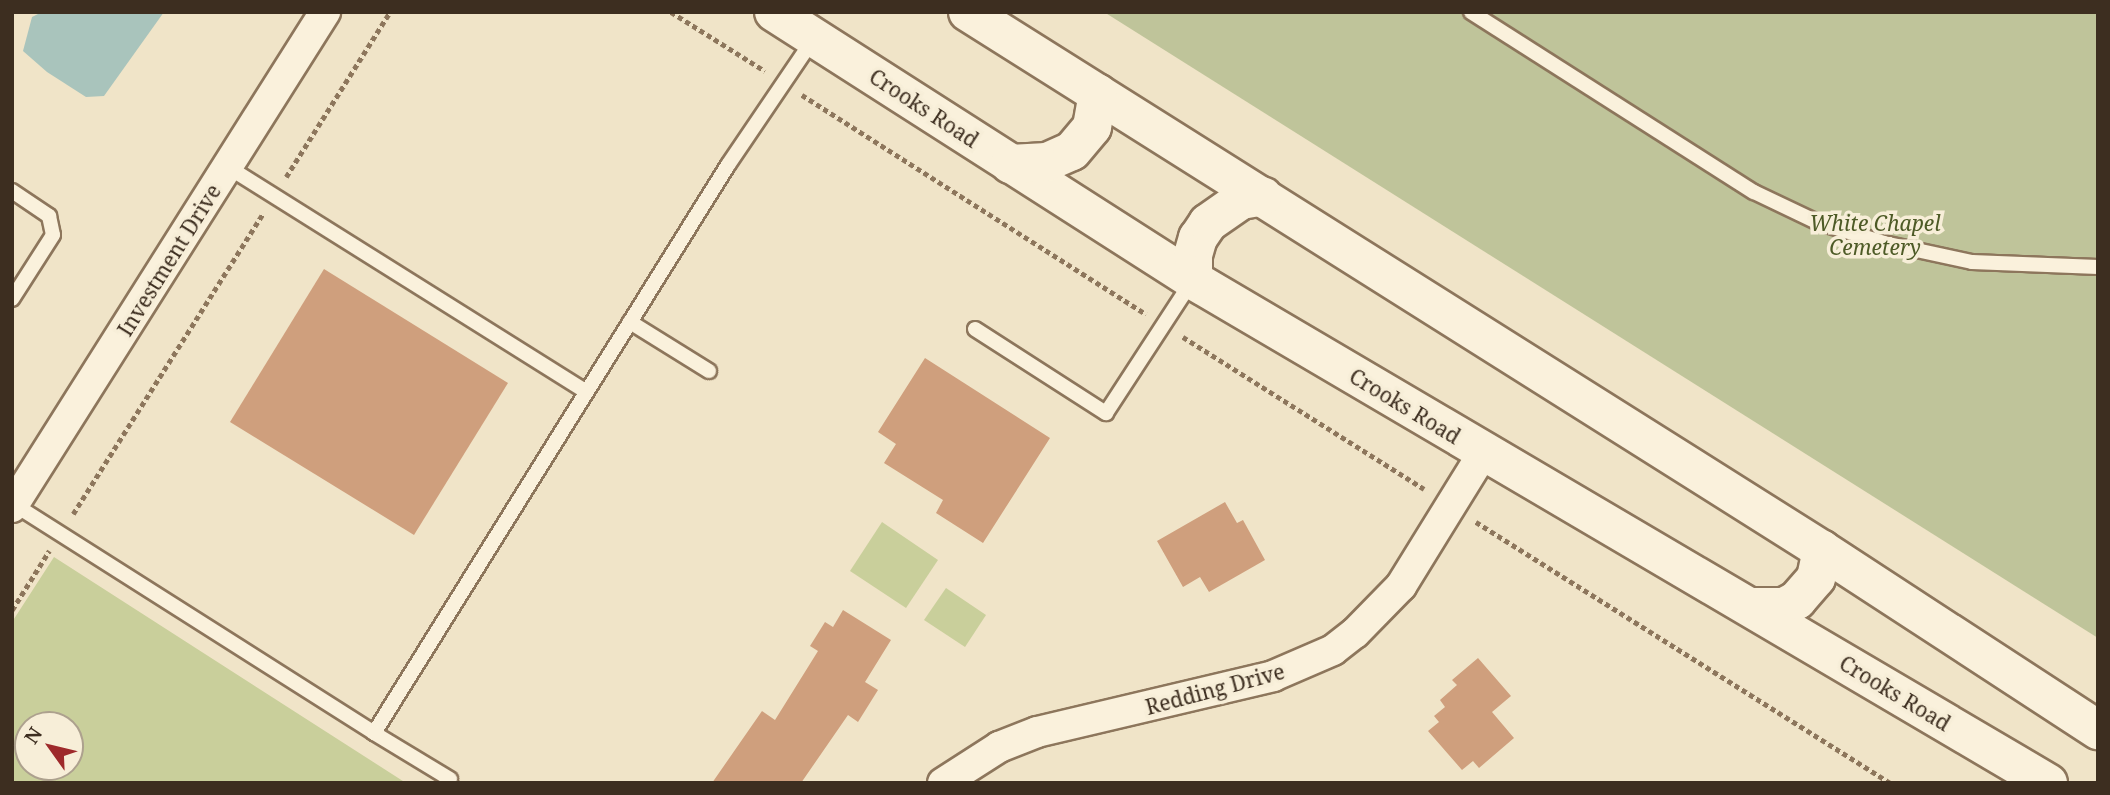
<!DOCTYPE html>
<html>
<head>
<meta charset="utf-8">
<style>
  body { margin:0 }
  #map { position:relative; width:2110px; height:795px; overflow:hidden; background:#f0e4c8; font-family:"Noto Serif",serif }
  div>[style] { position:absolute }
  .green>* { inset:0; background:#c9cf9b }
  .cemetery>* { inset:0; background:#bfc49a }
  .water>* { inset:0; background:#a9c4bc }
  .building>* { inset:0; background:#cf9f7d }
  .path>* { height:4.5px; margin-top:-2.25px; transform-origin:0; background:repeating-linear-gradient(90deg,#8d765c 0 5px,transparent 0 8.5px) }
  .roads { filter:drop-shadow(2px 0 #8d765c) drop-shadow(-2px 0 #8d765c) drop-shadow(0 2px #8d765c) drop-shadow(0 -2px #8d765c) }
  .service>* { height:14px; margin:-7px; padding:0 7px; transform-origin:7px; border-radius:7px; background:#faf1dc }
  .minor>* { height:30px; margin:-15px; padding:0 15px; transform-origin:15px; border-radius:15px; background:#faf1dc }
  .secondary>* { height:38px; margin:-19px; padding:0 19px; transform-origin:19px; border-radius:19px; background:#faf1dc }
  span { translate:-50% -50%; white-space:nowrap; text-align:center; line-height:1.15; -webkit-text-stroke:7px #f7eed8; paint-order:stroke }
  .street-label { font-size:21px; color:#3d2e20 }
  .park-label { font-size:21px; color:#4d5a26; font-style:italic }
  .frame { position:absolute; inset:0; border:14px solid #3d2e20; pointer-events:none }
  .north { position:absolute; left:14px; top:711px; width:70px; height:70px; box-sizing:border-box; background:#f7eed8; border:2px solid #ada18e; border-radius:50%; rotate:304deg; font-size:19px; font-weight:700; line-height:28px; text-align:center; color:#3d2e20 }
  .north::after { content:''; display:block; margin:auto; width:24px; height:32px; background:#9e2a2b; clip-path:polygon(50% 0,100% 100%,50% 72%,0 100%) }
</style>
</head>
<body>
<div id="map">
  <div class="green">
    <div style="clip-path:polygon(882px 522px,938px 560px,906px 608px,850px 571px)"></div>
    <div style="clip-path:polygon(evenodd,54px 557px,406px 783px,12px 783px,12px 622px,54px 557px,28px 725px,70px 725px,70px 767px,28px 767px,28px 725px)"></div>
    <div style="clip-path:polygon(946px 588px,986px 615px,965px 647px,924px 620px)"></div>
  </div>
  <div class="cemetery">
    <div style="clip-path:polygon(1104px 12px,2098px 12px,2098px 638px,1828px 468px)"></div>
  </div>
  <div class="water">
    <div style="clip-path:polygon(42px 12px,164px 12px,104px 96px,86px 97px,47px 72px,23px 51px,32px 17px)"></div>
  </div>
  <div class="building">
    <div style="clip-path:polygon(324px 269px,508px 383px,414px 535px,230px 422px)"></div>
    <div style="clip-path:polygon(925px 358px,1050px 438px,983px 543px,936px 513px,943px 500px,884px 463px,896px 444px,878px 432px)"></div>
    <div style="clip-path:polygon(1225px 502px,1237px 523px,1243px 520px,1265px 560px,1209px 592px,1200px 577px,1183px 587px,1157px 541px)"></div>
    <div style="clip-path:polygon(843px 610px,891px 640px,865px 682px,878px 690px,858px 722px,848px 715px,801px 783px,712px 783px,762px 711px,775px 720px,818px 651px,810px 646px,825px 622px,833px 627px)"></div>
    <div style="clip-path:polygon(1478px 658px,1511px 696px,1492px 712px,1514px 738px,1479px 768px,1473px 761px,1462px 770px,1428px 731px,1439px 722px,1434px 716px,1445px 707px,1440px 700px,1457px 685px,1452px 680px)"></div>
  </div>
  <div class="path">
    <div style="left:671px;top:12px;width:111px;rotate:32.1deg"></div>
    <div style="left:802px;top:95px;width:408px;rotate:32.5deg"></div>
    <div style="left:286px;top:177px;width:195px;rotate:-57.8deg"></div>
    <div style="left:1183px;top:337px;width:285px;rotate:32.2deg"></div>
    <div style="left:73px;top:514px;width:355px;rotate:-57.7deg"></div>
    <div style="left:1476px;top:522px;width:489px;rotate:32.2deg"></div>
    <div style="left:12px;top:610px;width:70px;rotate:-57.9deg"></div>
  </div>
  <div class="roads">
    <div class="service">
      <div style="left:1471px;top:12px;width:335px;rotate:32.5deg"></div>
      <div style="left:1754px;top:192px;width:70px;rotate:25.5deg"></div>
      <div style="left:1817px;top:222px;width:70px;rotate:17.4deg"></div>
      <div style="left:1884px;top:243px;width:90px;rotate:12.2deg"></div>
      <div style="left:1972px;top:262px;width:126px;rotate:2.3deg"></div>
      <div style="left:228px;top:167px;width:423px;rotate:32.1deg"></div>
      <div style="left:12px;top:191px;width:45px;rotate:34deg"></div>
      <div style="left:49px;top:216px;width:19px;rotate:78deg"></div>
      <div style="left:53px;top:235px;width:76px;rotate:122.6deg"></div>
      <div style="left:630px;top:322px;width:93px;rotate:31.8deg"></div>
      <div style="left:975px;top:329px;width:156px;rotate:32.7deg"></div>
      <div style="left:1106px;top:413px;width:158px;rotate:-56.9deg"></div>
      <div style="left:12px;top:503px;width:429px;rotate:32.4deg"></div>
      <div style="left:374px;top:733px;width:669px;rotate:-58.07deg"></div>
      <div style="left:728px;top:165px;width:153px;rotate:-55.9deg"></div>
      <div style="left:374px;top:733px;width:89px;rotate:31.2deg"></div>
    </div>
    <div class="minor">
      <div style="left:12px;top:507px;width:586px;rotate:-57.69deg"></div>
      <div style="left:943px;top:783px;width:67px;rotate:-32.7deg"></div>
      <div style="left:999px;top:747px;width:41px;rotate:-21.5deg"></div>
      <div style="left:1037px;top:732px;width:243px;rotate:-13.3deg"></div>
      <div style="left:1273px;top:676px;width:65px;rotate:-23.4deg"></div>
      <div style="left:1333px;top:650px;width:28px;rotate:-38deg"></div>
      <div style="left:1355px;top:633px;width:66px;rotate:-45.6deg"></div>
      <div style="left:1401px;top:586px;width:156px;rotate:-58.3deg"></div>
    </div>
    <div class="secondary">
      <div style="left:774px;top:12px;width:497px;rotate:32.6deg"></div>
      <div style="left:1193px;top:280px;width:992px;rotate:30.47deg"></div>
      <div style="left:968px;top:12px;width:1009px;rotate:32.21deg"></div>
      <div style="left:1822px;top:550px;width:330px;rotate:33.1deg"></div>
      <div style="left:1010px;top:164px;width:37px;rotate:-3deg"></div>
      <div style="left:1047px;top:162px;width:27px;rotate:-24deg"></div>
      <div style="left:1072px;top:151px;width:31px;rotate:-50deg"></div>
      <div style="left:1092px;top:127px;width:34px;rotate:-80deg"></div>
      <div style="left:1193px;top:280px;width:25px;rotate:-90deg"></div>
      <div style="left:1193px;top:255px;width:18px;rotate:-74deg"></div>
      <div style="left:1198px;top:238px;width:18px;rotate:-56deg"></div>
      <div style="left:1208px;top:223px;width:40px;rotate:-34.9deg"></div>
      <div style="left:1241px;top:200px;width:22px;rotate:-10deg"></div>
      <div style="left:1751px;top:607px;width:33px"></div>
      <div style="left:1784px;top:607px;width:15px;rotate:-28deg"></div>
      <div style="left:1797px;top:600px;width:29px;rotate:-49deg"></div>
      <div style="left:1816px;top:578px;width:29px;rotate:-78deg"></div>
    </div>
  </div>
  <div class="street-label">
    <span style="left:924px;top:108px;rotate:33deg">Crooks Road</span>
    <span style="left:169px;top:260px;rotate:-58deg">Investment Drive</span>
    <span style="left:1405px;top:406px;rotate:31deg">Crooks Road</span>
    <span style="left:1215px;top:689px;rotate:-15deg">Redding Drive</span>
    <span style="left:1895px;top:693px;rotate:31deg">Crooks Road</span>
  </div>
  <div class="park-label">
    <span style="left:1875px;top:235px">White Chapel<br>Cemetery</span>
  </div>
  <div class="frame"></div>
  <div class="north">N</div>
</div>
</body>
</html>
